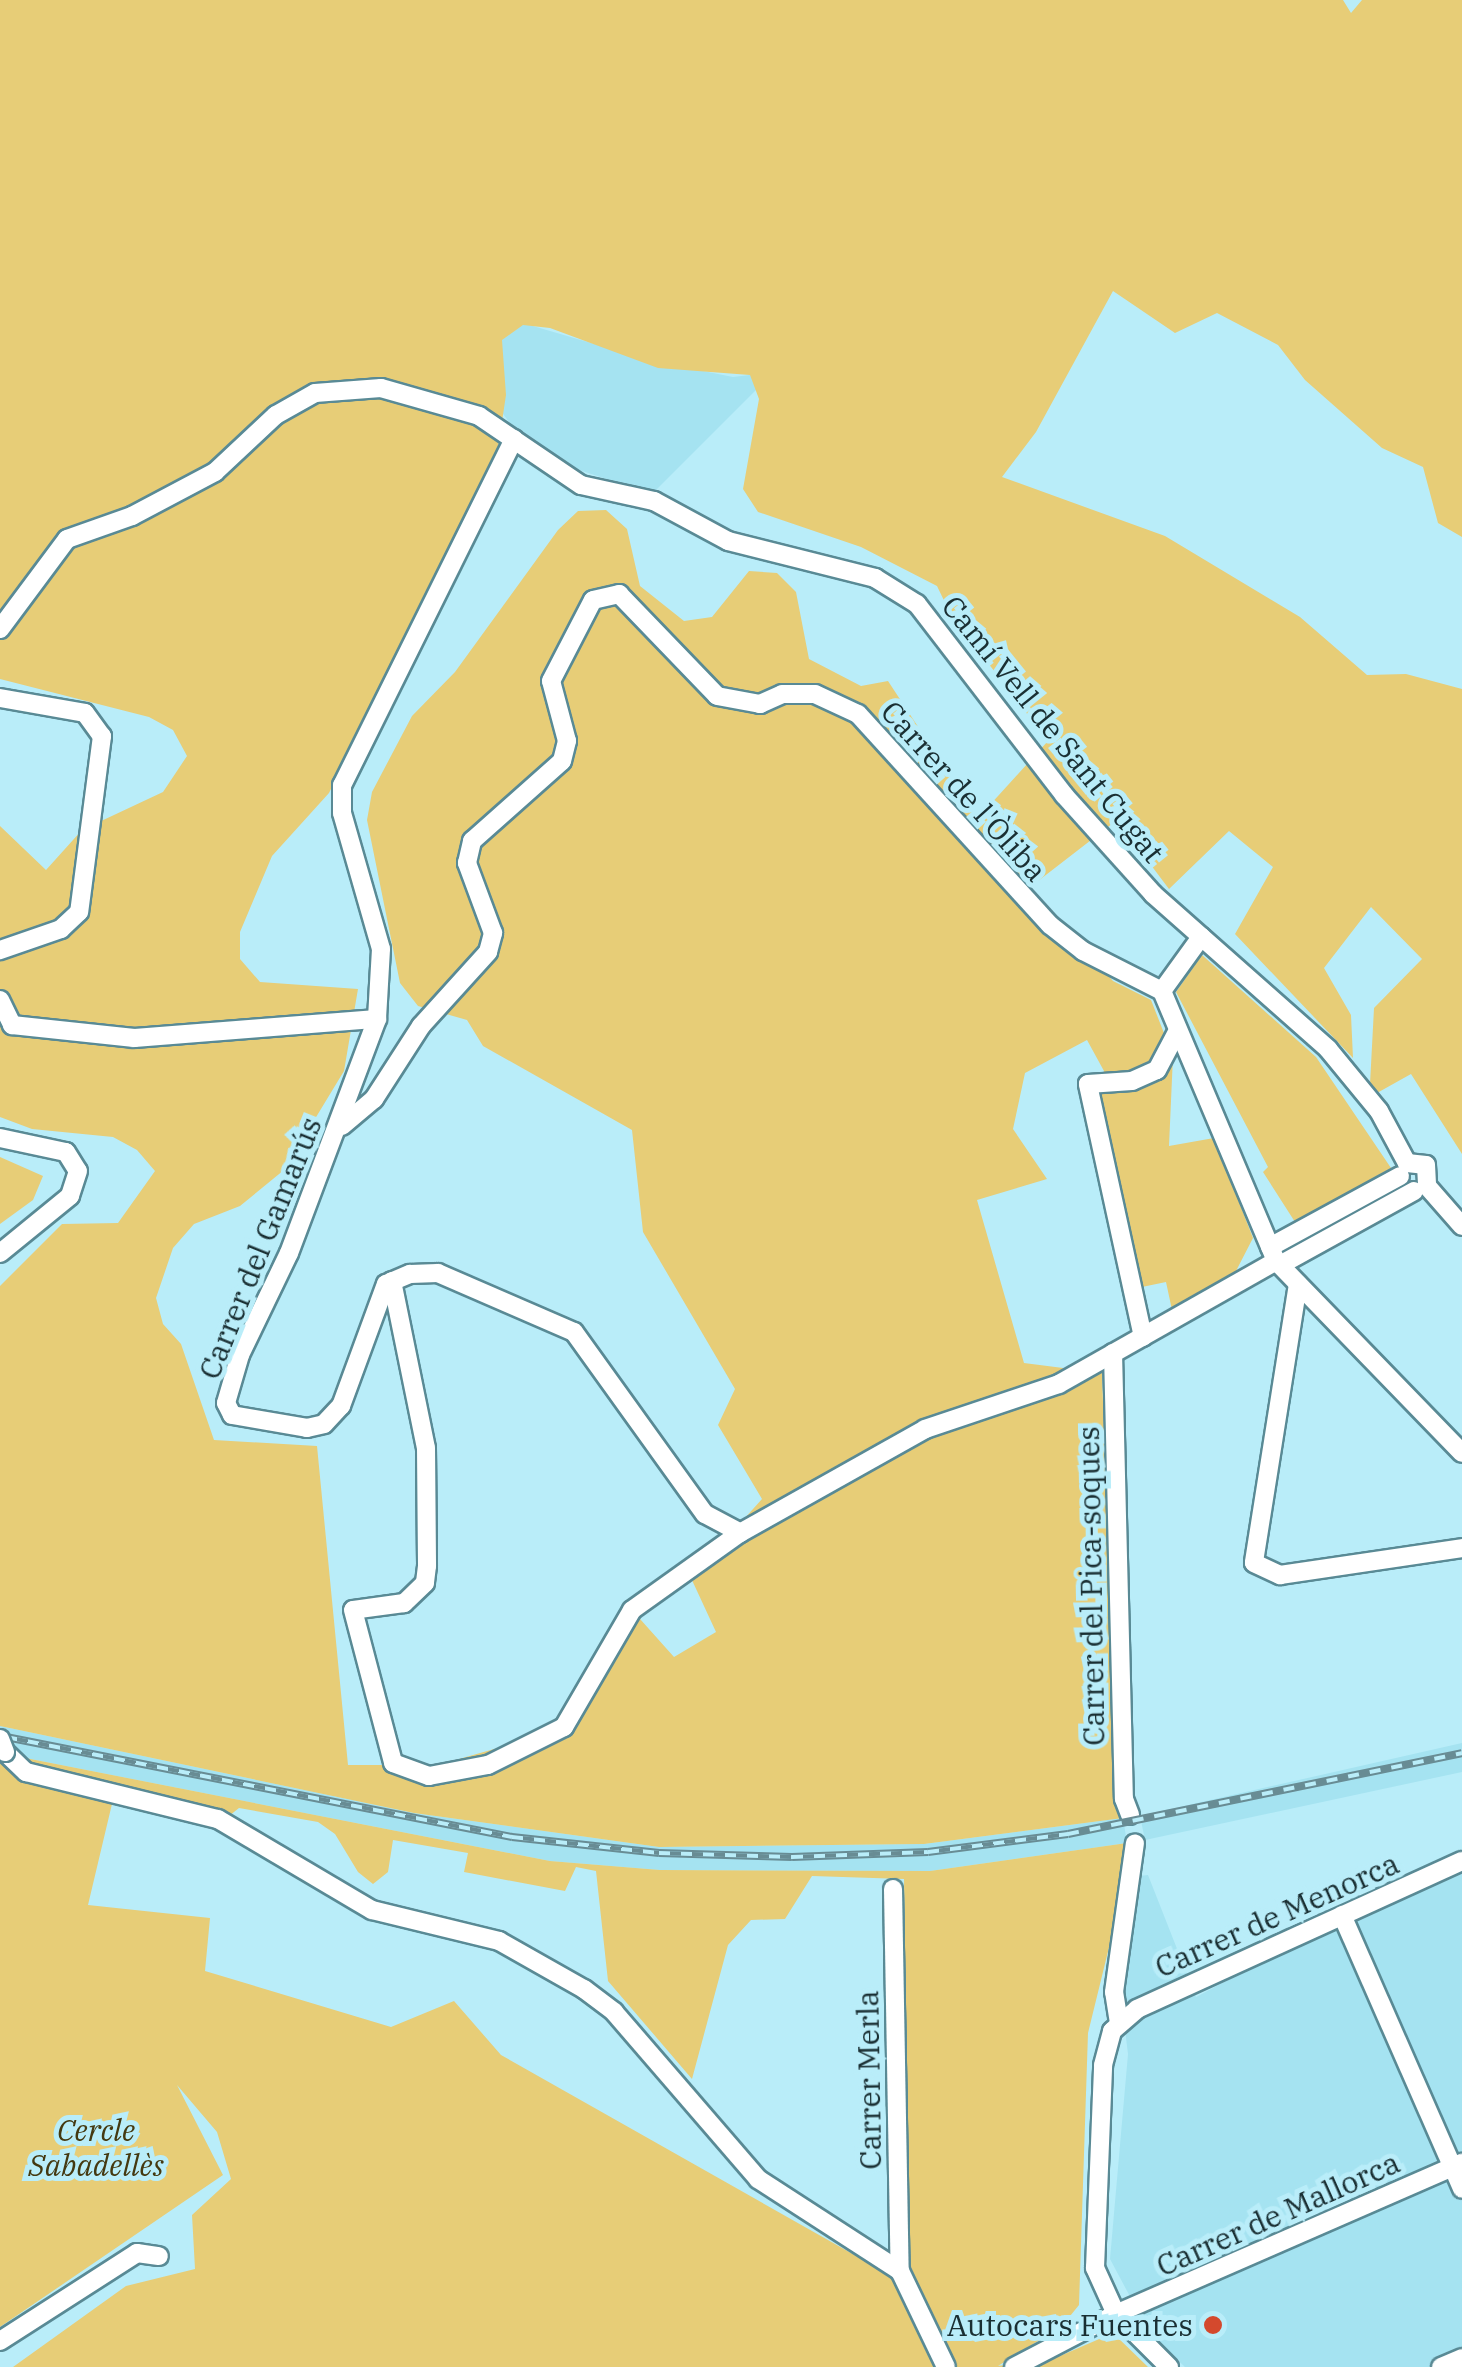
<!DOCTYPE html>
<html>
<head>
<meta charset="utf-8">
<style>
  body { margin:0 }
  #map { position:relative; width:1462px; height:2367px; overflow:hidden; background:#b9edf9; font-family:"IBM Plex Serif",serif }
  div>[style] { position:absolute }
  .built>* { inset:0; background:#a5e3f1 }
  .green>* { inset:0; background:#e7cd77 }
  .roads { filter:drop-shadow(2px 0 #598a95) drop-shadow(-2px 0 #598a95) drop-shadow(0 2px #598a95) drop-shadow(0 -2px #598a95) }
  .minor>* { height:18px; margin:-9px; padding:0 9px; transform-origin:9px; border-radius:9px; background:#fff }
  .rail>* { height:8px; margin-top:-4px; transform-origin:0; background:repeating-linear-gradient(90deg,#b9edf9 0 11px,#688c94 0 22px); box-sizing:border-box; border-block:2px solid #688c94 }
  .bridges { filter:drop-shadow(2px 0 #598a95) drop-shadow(-2px 0 #598a95) drop-shadow(0 2px #598a95) drop-shadow(0 -2px #598a95) }
  .minor-bridge>* { height:18px; margin:-9px; padding:0 9px; transform-origin:9px; border-radius:9px; background:#fff }
  .dots>* { width:28px; height:28px; translate:-50% -50%; box-sizing:border-box; border:5px solid #b9edf9; border-radius:50% }
  span { translate:-50% -50%; white-space:nowrap; text-align:center; line-height:1.15; -webkit-text-stroke:10px #b9edf9; paint-order:stroke }
  .street-label { font-size:30px; color:#1a2f33 }
  .park-label { font-size:30px; color:#443911; font-style:italic }
  .poi-label { font-size:30px; color:#1a2f33 }
  .right { translate:-100% -50%; text-align:right }
</style>
</head>
<body>
<div id="map">
  <div class="built">
    <div style="clip-path:polygon(495px 315px,653px 361px,733px 377px,774px 372px,652px 494px,564px 465px,519px 436px,477px 378px)"></div>
    <div style="clip-path:polygon(0 1726px,414px 1813px,659px 1847px,924px 1844px,1123px 1818px,1127px 1843px,930px 1871px,660px 1870px,550px 1861px,0 1753px)"></div>
    <div style="clip-path:polygon(1462px 1743px,1462px 1772px,1145px 1840px,1140px 1816px)"></div>
    <div style="clip-path:polygon(1462px 1855px,1462px 2367px,1185px 2367px,1150px 2334px,1110px 2259px,1128px 2054px,1120px 1989px,1139px 1876px,1148px 1875px,1196px 1997px)"></div>
  </div>
  <div class="green">
    <div style="clip-path:polygon(evenodd,0 0,1343px 0,1351px 13px,1362px 0,1462px 0,1462px 537px,1438px 523px,1423px 467px,1382px 448px,1305px 380px,1278px 345px,1217px 313px,1175px 333px,1113px 291px,1036px 432px,1002px 477px,1165px 536px,1300px 617px,1367px 675px,1406px 674px,1462px 689px,1462px 1154px,1411px 1074px,1377px 1093px,1370px 1084px,1374px 1008px,1422px 959px,1371px 907px,1324px 968px,1351px 1015px,1353px 1058px,1235px 934px,1273px 867px,1229px 831px,1169px 889px,1117px 820px,1029px 888px,1113px 981px,1151px 1000px,1173px 1056px,1169px 1146px,1214px 1138px,1253px 1238px,1236px 1271px,1172px 1310px,1166px 1282px,1142px 1287px,1099px 1088px,1104px 1071px,1087px 1040px,1025px 1073px,1013px 1129px,1047px 1179px,977px 1200px,1024px 1363px,1102px 1373px,1116px 1781px,1123px 1818px,924px 1844px,659px 1847px,414px 1813px,0 1726px,0 1286px,62px 1224px,118px 1223px,155px 1171px,137px 1150px,113px 1137px,32px 1129px,0 1117px,0 1025px,13px 1005px,0 991px,0 826px,46px 870px,82px 830px,163px 792px,187px 756px,173px 730px,149px 717px,0 679px,0 0,523px 325px,550px 328px,658px 368px,750px 375px,759px 399px,743px 489px,758px 512px,861px 547px,937px 586px,951px 615px,1048px 741px,978px 818px,888px 681px,861px 686px,809px 659px,796px 592px,777px 573px,749px 571px,712px 617px,684px 621px,640px 586px,627px 529px,606px 510px,578px 511px,558px 530px,455px 672px,412px 716px,372px 792px,367px 820px,400px 983px,418px 1006px,467px 1020px,483px 1046px,632px 1130px,643px 1232px,735px 1389px,718px 1425px,762px 1499px,691px 1578px,716px 1632px,674px 1657px,632px 1610px,578px 1725px,438px 1765px,348px 1765px,317px 1446px,214px 1440px,181px 1344px,163px 1324px,156px 1298px,173px 1248px,194px 1224px,240px 1206px,284px 1170px,344px 1071px,358px 989px,260px 982px,240px 959px,240px 932px,272px 856px,329px 793px,498px 448px,506px 395px,502px 340px,523px 325px)"></div>
    <div style="clip-path:polygon(1202px 955px,1316px 1057px,1391px 1168px,1295px 1222px,1263px 1172px,1268px 1167px,1176px 992px)"></div>
    <div style="clip-path:polygon(0 1157px,43px 1176px,33px 1200px,0 1224px)"></div>
    <div style="clip-path:polygon(evenodd,0 1753px,550px 1861px,660px 1870px,930px 1871px,1127px 1843px,1127px 1874px,1088px 2033px,1079px 2305px,1062px 2326px,998px 2366px,1060px 2356px,1113px 2333px,1148px 2367px,13px 2367px,126px 2286px,195px 2269px,192px 2215px,231px 2179px,217px 2132px,177px 2085px,223px 2175px,0 2327px,0 1753px,116px 1787px,229px 1816px,239px 1808px,318px 1822px,335px 1834px,358px 1872px,373px 1884px,388px 1872px,393px 1840px,468px 1853px,464px 1872px,565px 1891px,576px 1867px,596px 1871px,608px 1981px,692px 2079px,728px 1945px,751px 1920px,785px 1919px,812px 1876px,904px 1879px,909px 2274px,858px 2257px,501px 2055px,454px 2001px,391px 2027px,205px 1971px,210px 1918px,88px 1905px,116px 1787px)"></div>
  </div>
  <div class="roads">
    <div class="minor">
      <div style="left:514px;top:439px;width:386px;rotate:116.4deg"></div>
      <div style="left:342px;top:785px;width:28px;rotate:90deg"></div>
      <div style="left:342px;top:813px;width:141px;rotate:74deg"></div>
      <div style="left:381px;top:949px;width:70px;rotate:93.3deg"></div>
      <div style="left:377px;top:1019px;width:250px;rotate:110.6deg"></div>
      <div style="left:289px;top:1253px;width:113px;rotate:115.7deg"></div>
      <div style="left:240px;top:1355px;width:50px;rotate:106.3deg"></div>
      <div style="left:226px;top:1403px;width:13px;rotate:63deg"></div>
      <div style="left:232px;top:1415px;width:76px;rotate:9.8deg"></div>
      <div style="left:307px;top:1428px;width:17px;rotate:-13deg"></div>
      <div style="left:324px;top:1424px;width:25px;rotate:-47deg"></div>
      <div style="left:341px;top:1406px;width:130px;rotate:-69.8deg"></div>
      <div style="left:386px;top:1284px;width:26px;rotate:-23deg"></div>
      <div style="left:410px;top:1274px;width:28px;rotate:-2deg"></div>
      <div style="left:438px;top:1273px;width:148px;rotate:23.5deg"></div>
      <div style="left:574px;top:1332px;width:224px;rotate:54.3deg"></div>
      <div style="left:705px;top:1514px;width:40px;rotate:28deg"></div>
      <div style="left:740px;top:1533px;width:212px;rotate:-29.3deg"></div>
      <div style="left:925px;top:1429px;width:141px;rotate:-18.6deg"></div>
      <div style="left:1059px;top:1384px;width:249px;rotate:-29.5deg"></div>
      <div style="left:0;top:629px;width:112px;rotate:-53.3deg"></div>
      <div style="left:67px;top:539px;width:69px;rotate:-19.5deg"></div>
      <div style="left:132px;top:516px;width:94px;rotate:-27.9deg"></div>
      <div style="left:215px;top:472px;width:83px;rotate:-43.1deg"></div>
      <div style="left:276px;top:415px;width:45px;rotate:-29.4deg"></div>
      <div style="left:315px;top:393px;width:66px;rotate:-4.3deg"></div>
      <div style="left:381px;top:388px;width:102px;rotate:15.9deg"></div>
      <div style="left:479px;top:416px;width:123px;rotate:34.1deg"></div>
      <div style="left:581px;top:485px;width:75px;rotate:12.4deg"></div>
      <div style="left:654px;top:501px;width:84px;rotate:28.4deg"></div>
      <div style="left:728px;top:541px;width:152px;rotate:14.1deg"></div>
      <div style="left:875px;top:578px;width:49px;rotate:31.8deg"></div>
      <div style="left:917px;top:604px;width:241px;rotate:52.4deg"></div>
      <div style="left:1064px;top:795px;width:133px;rotate:48deg"></div>
      <div style="left:1153px;top:894px;width:234px;rotate:41.5deg"></div>
      <div style="left:1328px;top:1049px;width:80px;rotate:50.6deg"></div>
      <div style="left:1379px;top:1111px;width:59px;rotate:61.7deg"></div>
      <div style="left:0;top:698px;width:86px;rotate:10deg"></div>
      <div style="left:85px;top:713px;width:29px;rotate:54deg"></div>
      <div style="left:102px;top:736px;width:177px;rotate:97.4deg"></div>
      <div style="left:79px;top:912px;width:25px;rotate:137deg"></div>
      <div style="left:61px;top:929px;width:65px;rotate:161deg"></div>
      <div style="left:1162px;top:991px;width:293px;rotate:67.1deg"></div>
      <div style="left:1276px;top:1261px;width:267px;rotate:45.9deg"></div>
      <div style="left:1162px;top:991px;width:67px;rotate:-54.2deg"></div>
      <div style="left:0;top:1000px;width:28px;rotate:64deg"></div>
      <div style="left:12px;top:1025px;width:123px;rotate:6.1deg"></div>
      <div style="left:134px;top:1038px;width:244px;rotate:-4.5deg"></div>
      <div style="left:342px;top:1126px;width:42px;rotate:-40.2deg"></div>
      <div style="left:374px;top:1099px;width:87px;rotate:-57.2deg"></div>
      <div style="left:421px;top:1026px;width:100px;rotate:-47.8deg"></div>
      <div style="left:488px;top:952px;width:20px;rotate:-75deg"></div>
      <div style="left:493px;top:933px;width:75px;rotate:-110.4deg"></div>
      <div style="left:467px;top:863px;width:23px;rotate:-77deg"></div>
      <div style="left:472px;top:841px;width:120px;rotate:-41.6deg"></div>
      <div style="left:562px;top:761px;width:21px;rotate:-76deg"></div>
      <div style="left:567px;top:741px;width:62px;rotate:-104.9deg"></div>
      <div style="left:551px;top:681px;width:91px;rotate:-62.6deg"></div>
      <div style="left:593px;top:600px;width:27px;rotate:-13deg"></div>
      <div style="left:619px;top:594px;width:141px;rotate:46.1deg"></div>
      <div style="left:717px;top:696px;width:44px;rotate:10.5deg"></div>
      <div style="left:760px;top:704px;width:24px;rotate:-24deg"></div>
      <div style="left:782px;top:694px;width:33px"></div>
      <div style="left:815px;top:694px;width:47px;rotate:24.9deg"></div>
      <div style="left:858px;top:714px;width:285px;rotate:47.7deg"></div>
      <div style="left:1050px;top:925px;width:42px;rotate:38.2deg"></div>
      <div style="left:1083px;top:951px;width:89px;rotate:26.9deg"></div>
      <div style="left:0;top:1138px;width:67px;rotate:12deg"></div>
      <div style="left:66px;top:1152px;width:22px;rotate:58deg"></div>
      <div style="left:78px;top:1171px;width:26px;rotate:108deg"></div>
      <div style="left:70px;top:1196px;width:90px;rotate:140.8deg"></div>
      <div style="left:1407px;top:1163px;width:19px;rotate:6deg"></div>
      <div style="left:1426px;top:1165px;width:21px;rotate:87deg"></div>
      <div style="left:1427px;top:1186px;width:53px;rotate:48.8deg"></div>
      <div style="left:1270px;top:1247px;width:148px;rotate:-28.6deg"></div>
      <div style="left:1280px;top:1265px;width:153px;rotate:-28.9deg"></div>
      <div style="left:392px;top:1281px;width:170px;rotate:78.5deg"></div>
      <div style="left:426px;top:1448px;width:118px;rotate:89.5deg"></div>
      <div style="left:427px;top:1566px;width:17px;rotate:97deg"></div>
      <div style="left:425px;top:1583px;width:29px;rotate:136deg"></div>
      <div style="left:404px;top:1603px;width:51px;rotate:172.2deg"></div>
      <div style="left:353px;top:1610px;width:158px;rotate:75.3deg"></div>
      <div style="left:393px;top:1763px;width:38px;rotate:20deg"></div>
      <div style="left:429px;top:1776px;width:60px;rotate:-10.6deg"></div>
      <div style="left:488px;top:1765px;width:85px;rotate:-26.6deg"></div>
      <div style="left:564px;top:1727px;width:135px;rotate:-59.8deg"></div>
      <div style="left:632px;top:1610px;width:133px;rotate:-35.5deg"></div>
      <div style="left:1298px;top:1284px;width:282px;rotate:99deg"></div>
      <div style="left:1254px;top:1563px;width:29px;rotate:25deg"></div>
      <div style="left:1280px;top:1575px;width:184px;rotate:-8.4deg"></div>
      <div style="left:1143px;top:1337px;width:259px;rotate:-102.3deg"></div>
      <div style="left:1088px;top:1084px;width:44px;rotate:-3.9deg"></div>
      <div style="left:1132px;top:1081px;width:27px;rotate:-24deg"></div>
      <div style="left:1157px;top:1070px;width:41px;rotate:-62.2deg"></div>
      <div style="left:1113px;top:1353px;width:446px;rotate:88.6deg"></div>
      <div style="left:1124px;top:1799px;width:17px;rotate:69deg"></div>
      <div style="left:5px;top:1752px;width:29px;rotate:44deg"></div>
      <div style="left:26px;top:1772px;width:198px;rotate:13.8deg"></div>
      <div style="left:218px;top:1819px;width:179px;rotate:30.6deg"></div>
      <div style="left:372px;top:1910px;width:131px;rotate:13.7deg"></div>
      <div style="left:499px;top:1941px;width:98px;rotate:29.5deg"></div>
      <div style="left:584px;top:1989px;width:38px;rotate:37deg"></div>
      <div style="left:614px;top:2012px;width:221px;rotate:49.2deg"></div>
      <div style="left:758px;top:2179px;width:169px;rotate:32.9deg"></div>
      <div style="left:900px;top:2271px;width:106px;rotate:64.4deg"></div>
      <div style="left:893px;top:1889px;width:382px;rotate:89deg"></div>
      <div style="left:1342px;top:1915px;width:299px;rotate:66.3deg"></div>
      <div style="left:1119px;top:2023px;width:31px;rotate:-99deg"></div>
      <div style="left:1114px;top:1992px;width:150px;rotate:-82deg"></div>
      <div style="left:0;top:2341px;width:163px;rotate:-32.7deg"></div>
      <div style="left:137px;top:2253px;width:22px;rotate:8deg"></div>
      <div style="left:1014px;top:2367px;width:115px;rotate:-27.5deg"></div>
      <div style="left:1116px;top:2314px;width:378px;rotate:-23.6deg"></div>
      <div style="left:1169px;top:2367px;width:75px;rotate:-135deg"></div>
      <div style="left:1116px;top:2314px;width:51px;rotate:-114.5deg"></div>
      <div style="left:1095px;top:2268px;width:203px;rotate:-87.7deg"></div>
      <div style="left:1103px;top:2065px;width:35px;rotate:-75deg"></div>
      <div style="left:1112px;top:2031px;width:33px;rotate:-41deg"></div>
      <div style="left:1137px;top:2009px;width:357px;rotate:-24.5deg"></div>
      <div style="left:1441px;top:2367px;width:23px;rotate:-23deg"></div>
    </div>
  </div>
  <div class="rail">
    <div style="left:6px;top:1737px;width:516px;rotate:11.18deg"></div>
    <div style="left:512px;top:1837px;width:148px;rotate:6.2deg"></div>
    <div style="left:659px;top:1853px;width:133px;rotate:1.7deg"></div>
    <div style="left:792px;top:1857px;width:136px;rotate:-2.1deg"></div>
    <div style="left:928px;top:1852px;width:141px;rotate:-7.3deg"></div>
    <div style="left:1068px;top:1834px;width:402px;rotate:-11.6deg"></div>
  </div>
  <div class="bridges">
    <div class="minor-bridge">
      <div style="left:0;top:1739px;width:14px;rotate:69deg"></div>
    </div>
  </div>
  <div class="dots">
    <div style="left:1213px;top:2325px;background:#d4492d"></div>
  </div>
  <div class="street-label">
    <span style="left:1053px;top:729px;rotate:51deg">Camí Vell de Sant Cugat</span>
    <span style="left:964px;top:791px;rotate:48deg">Carrer de l'Òliba</span>
    <span style="left:260px;top:1248px;rotate:-68deg">Carrer del Gamarús</span>
    <span style="left:1091px;top:1586px;rotate:-91deg">Carrer del Pica-soques</span>
    <span style="left:1277px;top:1915px;rotate:-24deg">Carrer de Menorca</span>
    <span style="left:869px;top:2080px;rotate:-91deg">Carrer Merla</span>
    <span style="left:1278px;top:2214px;rotate:-24deg">Carrer de Mallorca</span>
  </div>
  <div class="park-label">
    <span style="left:96px;top:2147px">Cercle<br>Sabadellès</span>
  </div>
  <div class="poi-label">
    <span class="right" style="left:1193px;top:2325px">Autocars Fuentes</span>
  </div>
</div>
</body>
</html>
